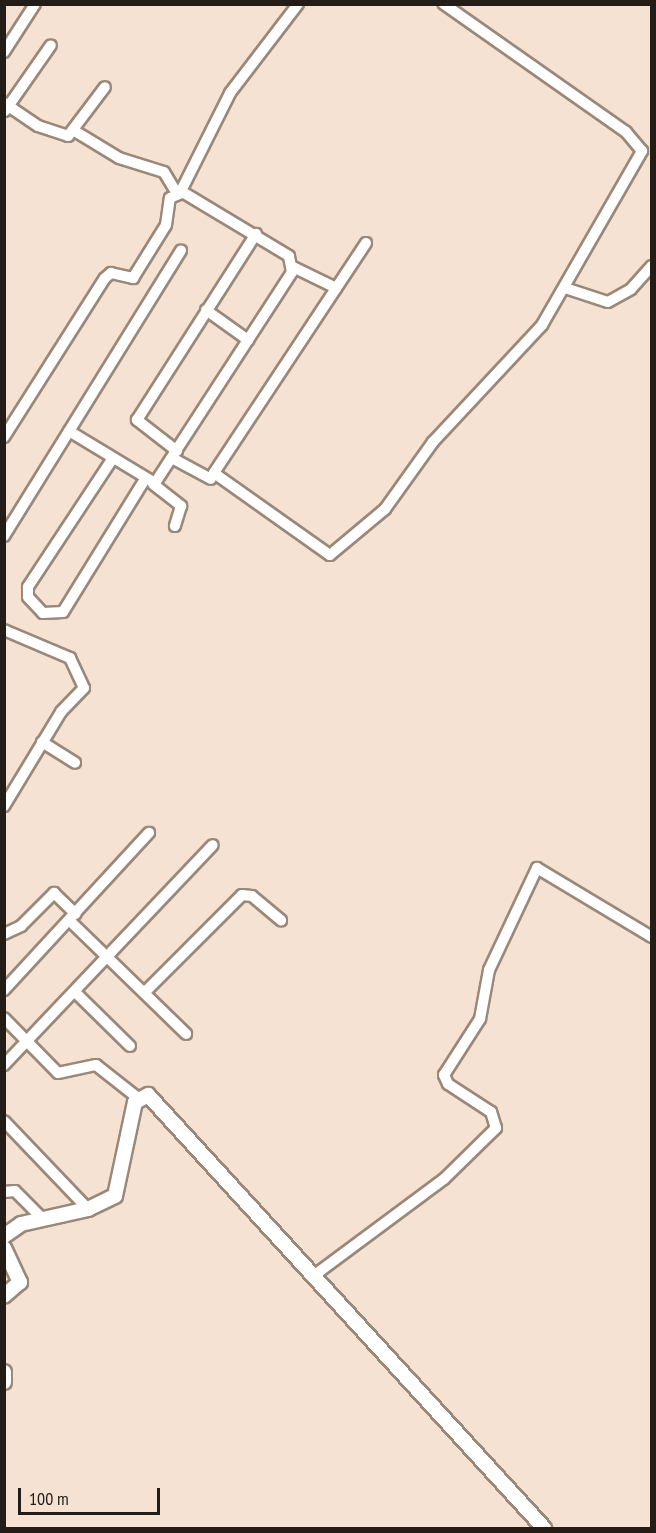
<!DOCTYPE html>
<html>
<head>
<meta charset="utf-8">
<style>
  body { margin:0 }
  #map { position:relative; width:656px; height:1533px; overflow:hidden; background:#f5e2d2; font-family:"PT Sans Narrow",sans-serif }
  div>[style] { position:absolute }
  .roads { filter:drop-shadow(2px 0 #9a8879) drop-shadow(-2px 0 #9a8879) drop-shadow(0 2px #9a8879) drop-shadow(0 -2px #9a8879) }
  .minor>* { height:10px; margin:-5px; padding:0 5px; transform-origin:5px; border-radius:5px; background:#fff }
  .tertiary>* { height:14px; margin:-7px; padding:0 7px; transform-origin:7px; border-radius:7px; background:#fff }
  span { translate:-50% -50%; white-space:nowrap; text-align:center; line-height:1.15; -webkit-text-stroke:6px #f5e2d2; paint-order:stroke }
  .frame { position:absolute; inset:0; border:6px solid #231c17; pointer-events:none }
  .scale { position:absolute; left:18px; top:1488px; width:142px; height:27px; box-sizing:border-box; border:3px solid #231c17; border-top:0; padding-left:8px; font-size:18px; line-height:21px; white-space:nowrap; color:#231c17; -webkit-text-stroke:4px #f5e2d2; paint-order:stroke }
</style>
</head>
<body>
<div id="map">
  <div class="roads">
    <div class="minor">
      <div style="left:4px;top:52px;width:57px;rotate:-57.1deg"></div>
      <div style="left:4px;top:103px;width:41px;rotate:34.1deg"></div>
      <div style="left:38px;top:126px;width:32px;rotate:18deg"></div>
      <div style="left:68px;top:136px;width:61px;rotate:-52.9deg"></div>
      <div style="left:5px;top:111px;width:80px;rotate:-55.1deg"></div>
      <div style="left:73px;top:130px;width:54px;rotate:31.3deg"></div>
      <div style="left:119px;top:158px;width:47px;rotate:17.3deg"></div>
      <div style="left:164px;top:172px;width:26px;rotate:59deg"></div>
      <div style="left:366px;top:243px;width:276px;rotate:123.5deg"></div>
      <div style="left:214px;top:473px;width:142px;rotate:35.3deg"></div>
      <div style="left:330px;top:555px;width:72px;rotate:-39.9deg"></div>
      <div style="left:385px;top:509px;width:82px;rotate:-54.4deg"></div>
      <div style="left:433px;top:442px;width:160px;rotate:-47deg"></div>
      <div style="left:542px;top:325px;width:201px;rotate:-60.1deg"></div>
      <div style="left:642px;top:151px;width:25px;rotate:-130deg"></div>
      <div style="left:626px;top:132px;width:223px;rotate:-144.9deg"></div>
      <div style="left:293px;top:267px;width:48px;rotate:26deg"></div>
      <div style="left:565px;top:288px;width:45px;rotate:18deg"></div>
      <div style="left:608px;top:302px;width:26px;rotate:-29deg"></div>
      <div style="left:631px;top:289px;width:31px;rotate:-48deg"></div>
      <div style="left:206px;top:310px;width:52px;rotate:35.5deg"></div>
      <div style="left:69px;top:431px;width:100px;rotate:31.2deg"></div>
      <div style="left:155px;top:483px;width:252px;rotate:-57deg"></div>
      <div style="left:292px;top:272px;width:16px;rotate:-101deg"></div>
      <div style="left:289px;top:256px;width:126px;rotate:-149deg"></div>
      <div style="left:181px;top:191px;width:110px;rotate:-63.4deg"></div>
      <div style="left:230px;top:93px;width:112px;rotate:-52.6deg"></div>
      <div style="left:4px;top:437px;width:188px;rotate:-57.6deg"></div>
      <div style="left:105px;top:278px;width:8px;rotate:-40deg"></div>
      <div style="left:111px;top:273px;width:23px;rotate:13deg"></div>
      <div style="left:133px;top:278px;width:62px;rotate:-58.1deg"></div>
      <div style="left:166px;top:225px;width:27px;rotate:-82deg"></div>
      <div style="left:170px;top:198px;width:13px;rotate:-23deg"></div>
      <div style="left:177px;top:451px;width:51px;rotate:-142.2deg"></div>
      <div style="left:137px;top:420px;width:221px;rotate:-57.4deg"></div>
      <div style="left:172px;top:458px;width:44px;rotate:28.3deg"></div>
      <div style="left:111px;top:461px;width:151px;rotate:123.4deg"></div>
      <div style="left:28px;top:587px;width:10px;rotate:90deg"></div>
      <div style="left:28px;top:597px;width:22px;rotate:47deg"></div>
      <div style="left:43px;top:613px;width:20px;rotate:-3deg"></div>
      <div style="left:63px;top:612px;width:154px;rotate:-58.3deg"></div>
      <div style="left:153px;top:484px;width:36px;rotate:38deg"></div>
      <div style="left:181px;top:506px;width:21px;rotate:107deg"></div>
      <div style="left:4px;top:536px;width:336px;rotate:-58.2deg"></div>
      <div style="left:4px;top:630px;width:72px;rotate:23deg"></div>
      <div style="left:70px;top:658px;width:33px;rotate:65deg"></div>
      <div style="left:84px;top:688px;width:33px;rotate:134deg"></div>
      <div style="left:61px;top:712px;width:110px;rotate:121.2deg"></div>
      <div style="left:42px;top:742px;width:39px;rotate:32deg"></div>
      <div style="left:70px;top:921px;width:162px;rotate:44.2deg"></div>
      <div style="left:4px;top:934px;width:19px;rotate:-25deg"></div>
      <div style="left:21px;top:926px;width:47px;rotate:-45deg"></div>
      <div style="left:54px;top:893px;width:30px;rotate:44deg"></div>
      <div style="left:4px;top:990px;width:214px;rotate:-47.3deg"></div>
      <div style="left:75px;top:992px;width:77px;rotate:44.5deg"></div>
      <div style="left:145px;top:992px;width:137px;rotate:-45deg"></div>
      <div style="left:242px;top:895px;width:10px;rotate:6deg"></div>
      <div style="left:252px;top:896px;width:38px;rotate:40deg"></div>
      <div style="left:4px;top:1018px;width:77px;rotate:45.5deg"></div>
      <div style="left:58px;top:1073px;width:39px;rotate:-12deg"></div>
      <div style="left:96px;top:1065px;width:53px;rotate:38.2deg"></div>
      <div style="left:4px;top:1065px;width:303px;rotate:-46.5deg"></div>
      <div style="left:4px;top:1121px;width:122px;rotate:46.3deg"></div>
      <div style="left:4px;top:1192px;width:11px;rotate:-5deg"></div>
      <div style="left:15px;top:1191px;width:37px;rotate:45deg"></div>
      <div style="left:316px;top:1274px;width:159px;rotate:-36.6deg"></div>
      <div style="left:444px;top:1179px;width:73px;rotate:-44.4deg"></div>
      <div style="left:496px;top:1128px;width:17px;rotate:-107deg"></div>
      <div style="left:491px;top:1112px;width:51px;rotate:-146.9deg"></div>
      <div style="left:448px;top:1084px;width:10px;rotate:-114deg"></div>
      <div style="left:444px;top:1075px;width:67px;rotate:-57.3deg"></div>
      <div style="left:480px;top:1019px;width:50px;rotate:-79.6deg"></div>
      <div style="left:489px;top:970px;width:113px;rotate:-64.8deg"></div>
      <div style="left:537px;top:868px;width:134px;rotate:31deg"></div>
    </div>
    <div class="tertiary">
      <div style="left:4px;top:1236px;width:21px;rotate:-35deg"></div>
      <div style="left:21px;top:1224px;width:69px;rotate:-12.6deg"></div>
      <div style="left:88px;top:1209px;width:30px;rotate:-26deg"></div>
      <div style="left:115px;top:1196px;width:96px;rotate:-78deg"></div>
      <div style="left:135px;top:1102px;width:15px;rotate:-28deg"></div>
      <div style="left:148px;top:1095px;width:587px;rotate:47.56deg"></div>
      <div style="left:4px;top:1248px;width:38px;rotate:65deg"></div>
      <div style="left:20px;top:1282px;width:21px;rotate:139deg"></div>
      <div style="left:4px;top:1372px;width:10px;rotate:90deg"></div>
    </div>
  </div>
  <div class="frame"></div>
  <div class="scale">100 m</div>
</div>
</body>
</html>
